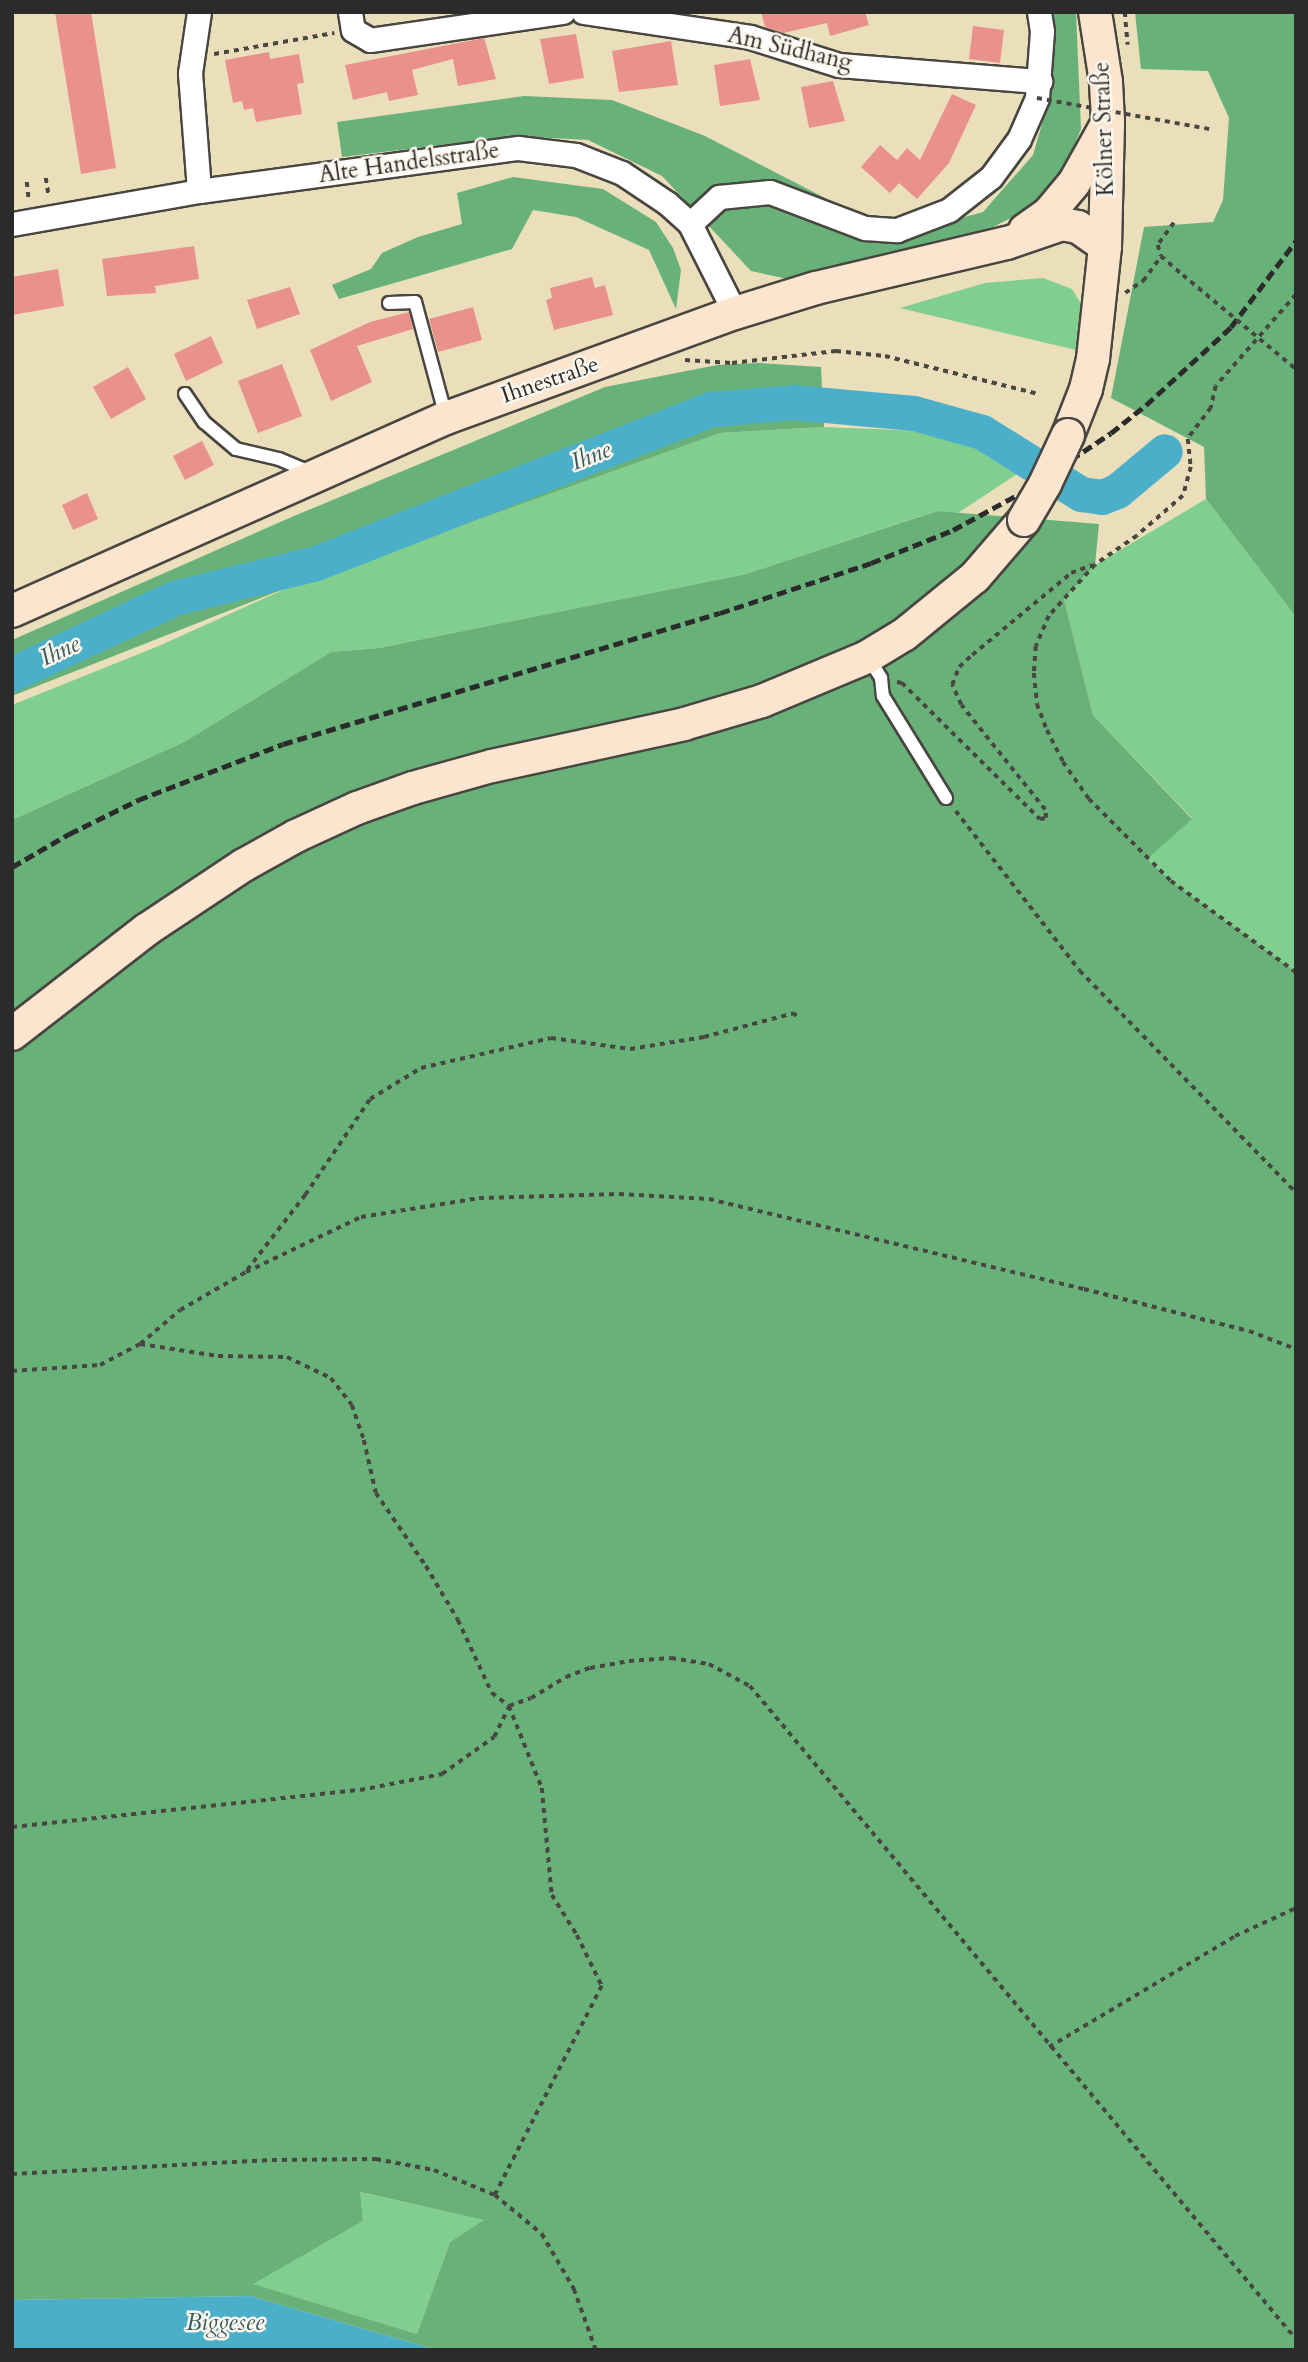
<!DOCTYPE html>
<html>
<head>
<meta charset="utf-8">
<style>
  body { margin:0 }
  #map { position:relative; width:1308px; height:2362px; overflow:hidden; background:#ebdeba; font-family:Cardo,serif }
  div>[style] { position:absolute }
  .green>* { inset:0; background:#81cf8f }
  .forest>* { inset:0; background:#68b27a }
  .water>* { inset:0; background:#4bafca }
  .river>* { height:35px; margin:-17.5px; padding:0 17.5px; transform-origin:17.5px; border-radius:17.5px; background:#4bafca }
  .building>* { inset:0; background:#e9928c }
  .path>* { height:3.5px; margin-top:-1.75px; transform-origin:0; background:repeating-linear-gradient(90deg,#484640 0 5px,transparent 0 10px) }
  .roads { filter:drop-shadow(2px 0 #484640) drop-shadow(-2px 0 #484640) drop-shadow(0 2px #484640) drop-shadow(0 -2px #484640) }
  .service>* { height:12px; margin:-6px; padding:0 6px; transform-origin:6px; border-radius:6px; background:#fff }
  .minor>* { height:23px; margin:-11.5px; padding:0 11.5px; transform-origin:11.5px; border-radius:11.5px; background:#fff }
  .secondary>* { height:32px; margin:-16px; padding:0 16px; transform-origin:16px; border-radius:16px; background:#fbe5cf }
  .rail>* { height:5px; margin-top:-2.5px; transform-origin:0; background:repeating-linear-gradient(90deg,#2b2b2b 0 10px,transparent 0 15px) }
  .path-bridge>* { height:3.5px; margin-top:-1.75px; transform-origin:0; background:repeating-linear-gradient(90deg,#484640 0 5px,transparent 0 10px) }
  .bridges { filter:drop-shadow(2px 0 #484640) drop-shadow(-2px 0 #484640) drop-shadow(0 2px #484640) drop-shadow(0 -2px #484640) }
  .secondary-bridge>* { height:32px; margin:-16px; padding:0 16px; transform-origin:16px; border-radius:16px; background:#fbe5cf }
  span { translate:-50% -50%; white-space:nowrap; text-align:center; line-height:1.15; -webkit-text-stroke:5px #fbf7ec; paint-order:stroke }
  .street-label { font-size:23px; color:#2b2b2b }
  .water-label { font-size:24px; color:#365963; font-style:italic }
  .frame { position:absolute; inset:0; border:14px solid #2b2b2b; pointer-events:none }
</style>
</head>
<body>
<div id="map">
  <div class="green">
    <div style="clip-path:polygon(1043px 278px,1072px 289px,1085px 310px,1080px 351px,900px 308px,985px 283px)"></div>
    <div style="clip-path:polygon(824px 427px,923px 431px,1000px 456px,1017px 474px,958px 513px,936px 511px,746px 574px,379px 648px,331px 652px,184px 742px,12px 820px,12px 705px,161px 645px,285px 589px,720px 433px)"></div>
    <div style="clip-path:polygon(1206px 499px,1296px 617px,1296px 972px,1171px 881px,1146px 858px,1192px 818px,1093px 715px,1064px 599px,1095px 565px)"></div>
    <div style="clip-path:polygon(359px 2192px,485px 2220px,450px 2242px,417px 2334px,252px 2284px,363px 2221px)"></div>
  </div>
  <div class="forest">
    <div style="clip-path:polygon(1049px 12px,1076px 12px,1081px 129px,1066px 165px,1040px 203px,958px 245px,797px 281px,751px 271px,662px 176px,588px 140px,514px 136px,342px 157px,337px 122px,524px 96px,612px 100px,705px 136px,897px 235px,983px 212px,1033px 155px,1046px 110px,1050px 58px)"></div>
    <div style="clip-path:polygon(1135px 12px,1296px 12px,1296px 617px,1206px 499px,1204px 447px,1111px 398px,1144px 227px,1213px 222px,1223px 200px,1229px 118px,1208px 71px,1141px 69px)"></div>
    <div style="clip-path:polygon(513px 177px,603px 189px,656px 222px,673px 248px,681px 270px,676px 309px,649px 250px,576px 217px,533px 210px,512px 249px,339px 299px,332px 285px,371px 269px,382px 253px,418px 237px,462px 224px,457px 193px)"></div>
    <div style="clip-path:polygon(759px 363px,821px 367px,824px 427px,720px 433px,276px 592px,12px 696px,12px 640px,294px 516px,605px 387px,717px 365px)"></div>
    <div style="clip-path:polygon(evenodd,937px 511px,1099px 524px,1095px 565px,1064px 599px,1093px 715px,1192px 819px,1147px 859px,1171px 881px,1296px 972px,1296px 2350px,437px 2350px,250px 2296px,12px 2300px,12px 820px,184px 742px,331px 652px,379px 648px,746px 574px,937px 511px,360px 2192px,484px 2220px,450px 2242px,417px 2334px,253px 2284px,363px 2221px,360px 2192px)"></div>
  </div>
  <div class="water">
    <div style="clip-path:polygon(250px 2296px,437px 2350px,12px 2350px,12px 2300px)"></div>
  </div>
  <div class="river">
    <div style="left:12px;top:674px;width:179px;rotate:-25.1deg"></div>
    <div style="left:174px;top:598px;width:146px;rotate:-13.8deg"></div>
    <div style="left:316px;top:563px;width:425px;rotate:-21.3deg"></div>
    <div style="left:712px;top:409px;width:81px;rotate:-4.9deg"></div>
    <div style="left:793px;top:402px;width:121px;rotate:5.2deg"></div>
    <div style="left:914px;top:413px;width:71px;rotate:15.6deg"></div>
    <div style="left:982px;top:432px;width:117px;rotate:32.1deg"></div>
    <div style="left:1081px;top:494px;width:21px;rotate:8deg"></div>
    <div style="left:1102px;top:497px;width:16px;rotate:-22deg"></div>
    <div style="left:1117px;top:491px;width:62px;rotate:-39.8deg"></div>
  </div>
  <div class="building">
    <div style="clip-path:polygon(55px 12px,91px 12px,116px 168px,81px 174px)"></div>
    <div style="clip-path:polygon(761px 12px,865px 12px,869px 25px,830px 36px,827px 23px,783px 33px,765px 27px)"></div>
    <div style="clip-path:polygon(973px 26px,1004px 30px,1000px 63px,969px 59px)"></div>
    <div style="clip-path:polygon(576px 34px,584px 78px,549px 84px,540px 39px)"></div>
    <div style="clip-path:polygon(484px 38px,496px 79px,458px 86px,453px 59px,412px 70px,418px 95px,389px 101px,387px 92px,353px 100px,345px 65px)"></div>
    <div style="clip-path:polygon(671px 41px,678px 85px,619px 92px,612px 51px)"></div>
    <div style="clip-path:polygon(269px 52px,270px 59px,299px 54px,304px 83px,297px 84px,302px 114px,256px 122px,253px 108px,244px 110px,242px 101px,233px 103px,225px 60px)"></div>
    <div style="clip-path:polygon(750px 59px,760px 100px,720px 106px,714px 65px)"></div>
    <div style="clip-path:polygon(833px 81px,845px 121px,809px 128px,801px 87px)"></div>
    <div style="clip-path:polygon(952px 94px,976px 105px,949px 163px,917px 199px,899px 183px,890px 193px,861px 167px,880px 145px,897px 160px,907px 148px,920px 160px)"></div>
    <div style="clip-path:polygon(194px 246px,199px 279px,155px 286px,156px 293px,107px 296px,102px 259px)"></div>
    <div style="clip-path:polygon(58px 269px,64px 306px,12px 315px,12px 277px)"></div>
    <div style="clip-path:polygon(592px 277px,595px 288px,605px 285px,613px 315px,554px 330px,546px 300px,552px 298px,550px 288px)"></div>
    <div style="clip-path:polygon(290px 287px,300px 314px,257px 329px,247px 300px)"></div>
    <div style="clip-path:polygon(473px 307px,482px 340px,438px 352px,429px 319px)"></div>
    <div style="clip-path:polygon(409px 312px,413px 329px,357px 346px,372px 382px,331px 401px,310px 350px,370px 322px)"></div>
    <div style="clip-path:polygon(211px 336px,223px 363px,186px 381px,174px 354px)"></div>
    <div style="clip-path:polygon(282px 364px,302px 416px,258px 433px,238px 381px)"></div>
    <div style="clip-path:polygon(128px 367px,146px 399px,111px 419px,93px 387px)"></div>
    <div style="clip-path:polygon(202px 441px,214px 465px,185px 480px,173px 456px)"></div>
    <div style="clip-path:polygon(87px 493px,98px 519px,73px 530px,62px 505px)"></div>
  </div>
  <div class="path">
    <div style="left:1125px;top:12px;width:33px;rotate:85deg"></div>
    <div style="left:214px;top:54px;width:122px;rotate:-9.9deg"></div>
    <div style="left:46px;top:178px;width:19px;rotate:81deg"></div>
    <div style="left:27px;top:182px;width:18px;rotate:84deg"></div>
    <div style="left:1174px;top:223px;width:27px;rotate:126deg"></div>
    <div style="left:1158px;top:245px;width:11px;rotate:75deg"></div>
    <div style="left:1161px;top:256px;width:29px;rotate:41deg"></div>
    <div style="left:1125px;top:293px;width:22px;rotate:-34deg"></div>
    <div style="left:1143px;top:281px;width:31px;rotate:-54deg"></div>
    <div style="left:1296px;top:295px;width:121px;rotate:131.3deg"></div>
    <div style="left:1216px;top:386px;width:23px;rotate:103deg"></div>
    <div style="left:1211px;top:408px;width:39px;rotate:127deg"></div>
    <div style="left:1188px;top:439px;width:28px;rotate:84deg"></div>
    <div style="left:1191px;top:467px;width:30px;rotate:105deg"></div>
    <div style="left:1183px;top:496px;width:61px;rotate:139deg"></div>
    <div style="left:1137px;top:536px;width:51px;rotate:145.4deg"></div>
    <div style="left:1095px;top:565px;width:69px;rotate:132deg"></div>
    <div style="left:1049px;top:616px;width:33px;rotate:113deg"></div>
    <div style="left:1036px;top:646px;width:27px;rotate:94deg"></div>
    <div style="left:1034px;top:673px;width:31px;rotate:84deg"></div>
    <div style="left:1037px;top:704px;width:28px;rotate:69deg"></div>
    <div style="left:1047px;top:730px;width:36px;rotate:63deg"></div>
    <div style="left:1063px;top:762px;width:45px;rotate:54.9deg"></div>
    <div style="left:1089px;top:799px;width:116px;rotate:45deg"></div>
    <div style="left:1171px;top:881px;width:155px;rotate:36.1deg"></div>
    <div style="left:685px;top:360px;width:47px;rotate:3.7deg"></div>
    <div style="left:732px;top:363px;width:105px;rotate:-6.6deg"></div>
    <div style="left:836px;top:351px;width:49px;rotate:5.8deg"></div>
    <div style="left:885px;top:356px;width:158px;rotate:13.9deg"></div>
    <div style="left:897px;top:682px;width:5px;rotate:11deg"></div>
    <div style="left:902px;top:683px;width:194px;rotate:44.6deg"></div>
    <div style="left:1040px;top:819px;width:6px;rotate:-9deg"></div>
    <div style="left:1046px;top:818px;width:8px;rotate:-97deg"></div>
    <div style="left:1045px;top:810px;width:134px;rotate:-128.7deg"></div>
    <div style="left:961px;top:705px;width:22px;rotate:-114deg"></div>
    <div style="left:952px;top:685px;width:19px;rotate:-69deg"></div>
    <div style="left:959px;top:667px;width:18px;rotate:-43deg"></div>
    <div style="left:972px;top:655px;width:129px;rotate:-39.6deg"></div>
    <div style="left:1071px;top:573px;width:23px;rotate:-20deg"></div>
    <div style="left:956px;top:811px;width:202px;rotate:52.2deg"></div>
    <div style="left:1080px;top:971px;width:309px;rotate:45.7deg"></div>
    <div style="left:247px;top:1270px;width:95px;rotate:-52.3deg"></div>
    <div style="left:305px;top:1195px;width:116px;rotate:-55.9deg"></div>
    <div style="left:370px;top:1099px;width:60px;rotate:-31.3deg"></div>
    <div style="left:421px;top:1068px;width:133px;rotate:-13deg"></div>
    <div style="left:551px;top:1038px;width:80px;rotate:7.9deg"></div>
    <div style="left:630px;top:1049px;width:75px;rotate:-9.2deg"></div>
    <div style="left:704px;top:1037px;width:93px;rotate:-14.9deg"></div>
    <div style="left:794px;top:1013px;width:4px;rotate:56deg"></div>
    <div style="left:140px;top:1344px;width:79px;rotate:8.7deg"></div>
    <div style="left:218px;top:1356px;width:69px;rotate:0.8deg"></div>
    <div style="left:287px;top:1357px;width:49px;rotate:25.5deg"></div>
    <div style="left:331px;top:1378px;width:34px;rotate:52deg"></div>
    <div style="left:352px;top:1405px;width:37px;rotate:71deg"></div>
    <div style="left:364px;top:1440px;width:54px;rotate:77.2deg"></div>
    <div style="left:376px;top:1493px;width:88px;rotate:55.6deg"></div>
    <div style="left:426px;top:1566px;width:63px;rotate:59.3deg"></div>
    <div style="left:458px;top:1620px;width:81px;rotate:65deg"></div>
    <div style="left:492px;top:1693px;width:21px;rotate:37deg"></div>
    <div style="left:509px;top:1706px;width:88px;rotate:68.1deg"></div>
    <div style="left:542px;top:1788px;width:107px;rotate:84.7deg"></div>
    <div style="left:552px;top:1895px;width:47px;rotate:58deg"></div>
    <div style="left:577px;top:1935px;width:57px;rotate:63.9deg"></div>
    <div style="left:602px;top:1986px;width:235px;rotate:117.1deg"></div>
    <div style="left:12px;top:1371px;width:88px;rotate:-3.9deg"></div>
    <div style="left:100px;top:1365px;width:45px;rotate:-27.7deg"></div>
    <div style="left:140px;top:1344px;width:52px;rotate:-40.4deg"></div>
    <div style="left:180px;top:1310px;width:76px;rotate:-29.9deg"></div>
    <div style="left:246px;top:1272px;width:127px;rotate:-25.6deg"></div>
    <div style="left:361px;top:1217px;width:120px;rotate:-9.1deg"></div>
    <div style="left:479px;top:1198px;width:140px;rotate:-1.6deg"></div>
    <div style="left:619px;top:1194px;width:90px;rotate:3.2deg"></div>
    <div style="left:709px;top:1199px;width:386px;rotate:13.5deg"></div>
    <div style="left:1084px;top:1289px;width:170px;rotate:14.3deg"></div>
    <div style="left:1249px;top:1331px;width:50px;rotate:21deg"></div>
    <div style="left:12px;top:1827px;width:350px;rotate:-6.1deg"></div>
    <div style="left:360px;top:1790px;width:84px;rotate:-11deg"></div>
    <div style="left:442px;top:1774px;width:64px;rotate:-35.4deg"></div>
    <div style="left:494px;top:1737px;width:34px;rotate:-64deg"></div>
    <div style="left:509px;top:1706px;width:23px;rotate:-20deg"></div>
    <div style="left:531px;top:1698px;width:41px;rotate:-31deg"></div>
    <div style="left:566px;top:1677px;width:26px;rotate:-21deg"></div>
    <div style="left:590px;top:1668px;width:40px;rotate:-10deg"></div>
    <div style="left:629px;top:1661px;width:42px;rotate:-4.1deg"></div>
    <div style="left:671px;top:1658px;width:38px;rotate:9deg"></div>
    <div style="left:709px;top:1664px;width:47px;rotate:28.2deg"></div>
    <div style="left:750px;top:1686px;width:851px;rotate:50.1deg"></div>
    <div style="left:1049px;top:2047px;width:217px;rotate:-30.8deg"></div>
    <div style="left:1235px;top:1936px;width:67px;rotate:-24.7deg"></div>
    <div style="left:12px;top:2174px;width:260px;rotate:-3.1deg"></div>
    <div style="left:272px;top:2160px;width:104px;rotate:-0.6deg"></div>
    <div style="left:376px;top:2159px;width:59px;rotate:10.7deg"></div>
    <div style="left:434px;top:2170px;width:66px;rotate:22.3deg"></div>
    <div style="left:495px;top:2195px;width:61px;rotate:39.7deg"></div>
    <div style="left:542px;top:2234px;width:64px;rotate:59.8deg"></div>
    <div style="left:574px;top:2289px;width:65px;rotate:70.2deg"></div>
  </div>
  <div class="roads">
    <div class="service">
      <div style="left:389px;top:303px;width:26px;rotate:-2deg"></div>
      <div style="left:415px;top:302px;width:119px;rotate:74.9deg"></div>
      <div style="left:185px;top:394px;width:34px;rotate:56deg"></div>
      <div style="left:204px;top:422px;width:42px;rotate:40.2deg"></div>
      <div style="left:236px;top:449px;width:44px;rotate:13.1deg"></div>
      <div style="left:279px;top:459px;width:36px;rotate:23deg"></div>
      <div style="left:868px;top:657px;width:25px;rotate:58deg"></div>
      <div style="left:881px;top:678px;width:18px;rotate:84deg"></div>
      <div style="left:883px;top:696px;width:120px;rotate:58.3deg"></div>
    </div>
    <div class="minor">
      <div style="left:199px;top:12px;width:62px;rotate:98.4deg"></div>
      <div style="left:190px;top:73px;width:118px;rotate:85.6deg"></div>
      <div style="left:350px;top:12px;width:18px;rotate:81deg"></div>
      <div style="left:353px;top:30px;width:20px;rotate:30deg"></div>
      <div style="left:370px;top:40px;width:195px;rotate:-8.3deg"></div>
      <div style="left:583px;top:12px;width:169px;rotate:8.5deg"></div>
      <div style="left:750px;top:37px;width:93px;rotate:17.5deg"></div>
      <div style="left:839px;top:65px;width:202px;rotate:4.6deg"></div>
      <div style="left:12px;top:224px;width:190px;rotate:-10deg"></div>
      <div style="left:199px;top:191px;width:322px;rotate:-7.7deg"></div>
      <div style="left:518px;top:148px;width:58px;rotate:6.9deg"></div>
      <div style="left:576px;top:155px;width:49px;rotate:21.4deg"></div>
      <div style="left:622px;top:173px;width:54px;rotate:33.7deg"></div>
      <div style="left:667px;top:203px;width:31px;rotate:42deg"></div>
      <div style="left:690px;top:224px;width:100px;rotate:63.2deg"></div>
      <div style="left:690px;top:224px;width:40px;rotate:-43deg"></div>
      <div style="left:719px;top:197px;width:51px;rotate:-5.6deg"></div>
      <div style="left:770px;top:192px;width:102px;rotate:20.8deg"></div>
      <div style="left:865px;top:228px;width:32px;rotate:4deg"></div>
      <div style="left:897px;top:230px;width:56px;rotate:-21deg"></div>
      <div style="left:949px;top:210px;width:53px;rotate:-38.2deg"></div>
      <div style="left:991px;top:177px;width:47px;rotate:-53.6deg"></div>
      <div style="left:1019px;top:139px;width:45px;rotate:-66.3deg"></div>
      <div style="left:1037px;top:98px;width:67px;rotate:-85.7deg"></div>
      <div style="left:1042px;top:31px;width:19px;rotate:-99deg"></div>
    </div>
    <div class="secondary">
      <div style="left:1025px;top:230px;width:28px;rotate:-35deg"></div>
      <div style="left:1048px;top:214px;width:40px;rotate:-50deg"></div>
      <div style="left:1074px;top:183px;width:65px;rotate:-60.7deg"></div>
      <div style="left:1068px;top:435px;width:49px;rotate:-68.6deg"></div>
      <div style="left:1086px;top:389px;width:31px;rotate:-77deg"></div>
      <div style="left:1093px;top:359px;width:114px;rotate:-83.9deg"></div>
      <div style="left:1105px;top:246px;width:125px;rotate:-88.6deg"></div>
      <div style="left:1108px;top:121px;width:39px;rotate:-93deg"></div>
      <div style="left:1106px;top:82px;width:71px;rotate:-98.9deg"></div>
      <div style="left:12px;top:611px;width:475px;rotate:-24deg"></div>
      <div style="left:446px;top:418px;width:307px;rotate:-20deg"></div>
      <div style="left:735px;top:313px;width:85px;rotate:-17.2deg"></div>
      <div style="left:816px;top:288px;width:196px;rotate:-13.3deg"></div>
      <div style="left:1007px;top:243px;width:58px;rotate:-19.1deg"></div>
      <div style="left:1062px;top:224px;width:16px;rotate:11deg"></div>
      <div style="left:1078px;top:227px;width:33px;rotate:35deg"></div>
      <div style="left:12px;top:1034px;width:170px;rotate:-37.8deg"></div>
      <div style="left:146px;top:930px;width:118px;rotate:-33.6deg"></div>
      <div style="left:244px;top:865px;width:60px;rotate:-29.1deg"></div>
      <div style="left:296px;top:836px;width:67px;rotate:-24.7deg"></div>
      <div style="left:357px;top:808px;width:59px;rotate:-19.7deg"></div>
      <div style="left:413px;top:788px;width:82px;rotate:-15.6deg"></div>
      <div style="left:492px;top:766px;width:197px;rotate:-12.3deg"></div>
      <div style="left:684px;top:724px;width:81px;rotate:-16.4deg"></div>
      <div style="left:762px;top:701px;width:114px;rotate:-22.7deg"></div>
      <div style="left:867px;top:657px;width:44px;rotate:-31.2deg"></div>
      <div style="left:905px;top:634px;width:90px;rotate:-39.2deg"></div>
      <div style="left:975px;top:577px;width:75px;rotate:-49.3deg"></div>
    </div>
  </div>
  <div class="rail">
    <div style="left:12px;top:867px;width:66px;rotate:-30.1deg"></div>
    <div style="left:69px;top:834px;width:77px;rotate:-26.2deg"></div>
    <div style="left:138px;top:800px;width:155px;rotate:-21.1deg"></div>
    <div style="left:283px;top:744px;width:456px;rotate:-16.7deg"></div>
    <div style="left:720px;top:613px;width:159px;rotate:-18.3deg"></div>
    <div style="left:871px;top:563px;width:88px;rotate:-21.9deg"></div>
    <div style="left:953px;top:530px;width:77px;rotate:-28.6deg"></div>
    <div style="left:1021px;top:493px;width:108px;rotate:-33.7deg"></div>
    <div style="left:1111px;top:433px;width:45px;rotate:-38.7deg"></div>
    <div style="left:1146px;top:405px;width:115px;rotate:-42.5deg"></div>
    <div style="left:1231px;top:327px;width:108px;rotate:-52.9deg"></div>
  </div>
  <div class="path-bridge">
    <div style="left:1037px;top:98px;width:180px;rotate:10.2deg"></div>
    <div style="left:1183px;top:275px;width:147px;rotate:39.8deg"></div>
  </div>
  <div class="bridges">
    <div class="secondary-bridge">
      <div style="left:1024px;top:520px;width:42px;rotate:-59.7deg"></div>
      <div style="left:1045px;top:484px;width:54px;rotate:-64.9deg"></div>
    </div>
  </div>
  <div class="street-label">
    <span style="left:790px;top:49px;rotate:13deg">Am Südhang</span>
    <span style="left:1104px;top:129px;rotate:-92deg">Kölner Straße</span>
    <span style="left:409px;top:163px;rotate:-8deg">Alte Handelsstraße</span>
    <span style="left:550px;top:380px;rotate:-19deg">Ihnestraße</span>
  </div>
  <div class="water-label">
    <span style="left:591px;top:456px;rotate:-21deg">Ihne</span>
    <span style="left:60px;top:651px;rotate:-25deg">Ihne</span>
    <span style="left:225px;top:2323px">Biggesee</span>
  </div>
  <div class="frame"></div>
</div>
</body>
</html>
